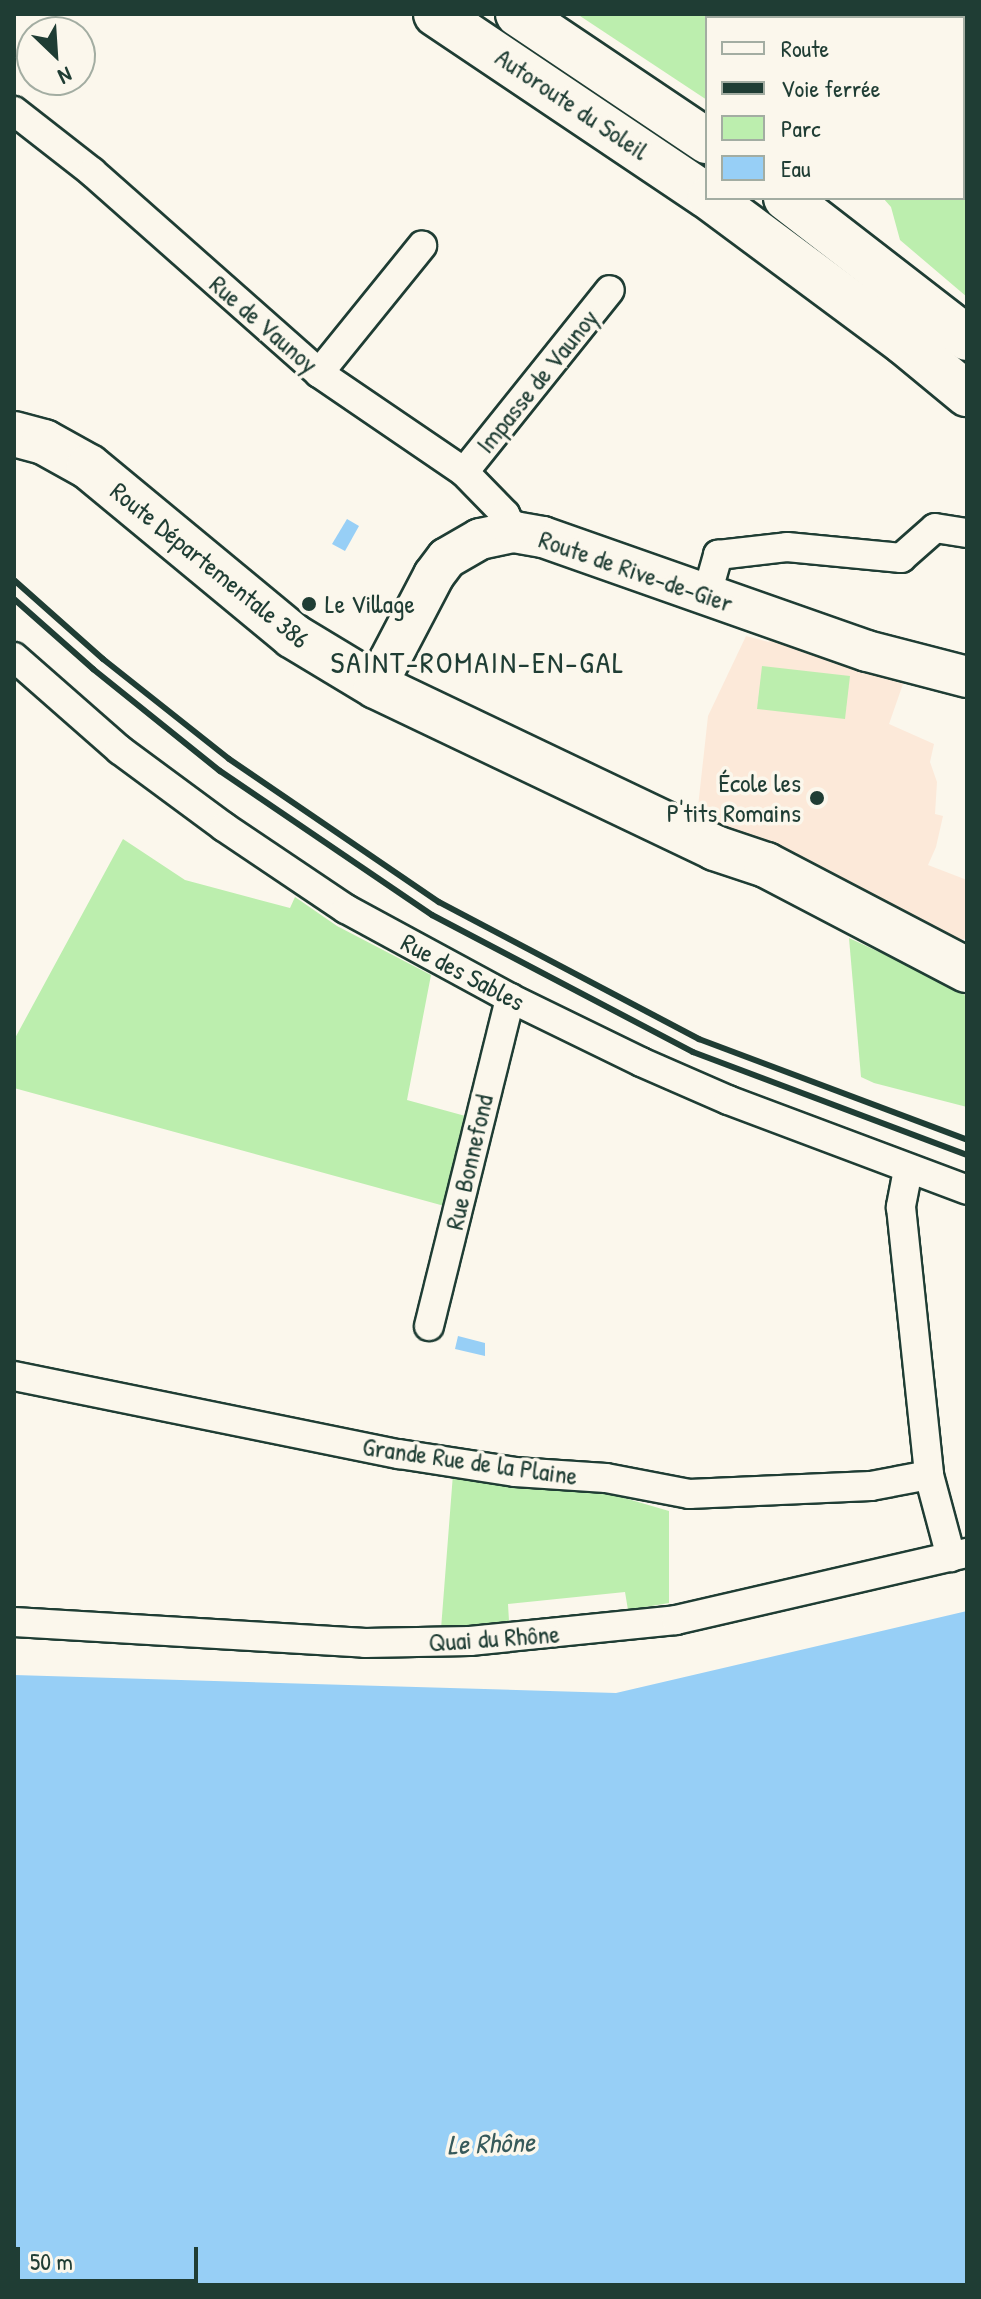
<!DOCTYPE html>
<html>
<head>
<meta charset="utf-8">
<style>
  body { margin:0 }
  #map { position:relative; width:981px; height:2299px; overflow:hidden; background:#fbf7ec; font-family:"Patrick Hand",sans-serif }
  div>[style] { position:absolute }
  .built>* { inset:0; background:#fce9d9 }
  .green>* { inset:0; background:#bceeae }
  .water>* { inset:0; background:#97cff6 }
  .roads { filter:drop-shadow(2px 0 #1f3d34) drop-shadow(-2px 0 #1f3d34) drop-shadow(0 2px #1f3d34) drop-shadow(0 -2px #1f3d34) }
  .street>* { height:28px; margin:-14px; padding:0 14px; transform-origin:14px; border-radius:14px; background:#fbf7ec }
  .secondary>* { height:40px; margin:-20px; padding:0 20px; transform-origin:20px; border-radius:20px; background:#fbf7ec }
  .primary>* { height:44px; margin:-22px; padding:0 22px; transform-origin:22px; border-radius:22px; background:#fbf7ec }
  .highway>* { height:44px; margin:-22px; padding:0 22px; transform-origin:22px; border-radius:22px; background:#fbf7ec }
  .rail>* { height:6px; margin:-3px; padding:0 3px; transform-origin:3px; border-radius:3px; background:#1f3d34 }
  .dots>* { width:22px; height:22px; translate:-50% -50%; box-sizing:border-box; border:4px solid #fbf7ec; border-radius:50% }
  span { translate:-50% -50%; white-space:nowrap; text-align:center; line-height:1.15; -webkit-text-stroke:7px #fbf7ec; paint-order:stroke }
  .street-label { font-size:26px; color:#1f3d34 }
  .poi-label { font-size:26px; color:#1f3d34 }
  .left { translate:0 -50%; text-align:left }
  .right { translate:-100% -50%; text-align:right }
  .water-label { font-size:28px; color:#375a5b; font-style:italic }
  .quarter-label { font-size:30px; color:#1f3d34; letter-spacing:2px }
  .frame { position:absolute; inset:0; border:16px solid #1f3d34; pointer-events:none }
  .legend { position:absolute; left:705px; top:16px; width:260px; height:184px; box-sizing:border-box; background:#fbf7ec; border:2px solid #a3ada2; margin:0; padding:10px 14px; list-style:none; font-size:24px; color:#1f3d34 }
  .legend li { display:flex; align-items:center; gap:16px; height:40px }
  .legend b { width:40px; border:2px solid #a3ada2 }
  .north { position:absolute; left:16px; top:16px; width:80px; height:80px; box-sizing:border-box; background:#fbf7ec; border:2px solid #a3ada2; border-radius:50%; rotate:155deg; font-size:22px; font-weight:700; line-height:32px; text-align:center; color:#1f3d34 }
  .north::after { content:''; display:block; margin:auto; width:28px; height:36px; background:#1f3d34; clip-path:polygon(50% 0,100% 100%,50% 72%,0 100%) }
  .scale { position:absolute; left:16px; top:2247px; width:182px; height:36px; box-sizing:border-box; border:4px solid #1f3d34; border-top:0; padding-left:10px; font-size:24px; line-height:28px; white-space:nowrap; color:#1f3d34; -webkit-text-stroke:6px #fbf7ec; paint-order:stroke }
</style>
</head>
<body>
<div id="map">
  <div class="built">
    <div style="clip-path:polygon(774px 635px,904px 681px,889px 724px,934px 744px,930px 762px,937px 782px,935px 814px,943px 816px,936px 847px,928px 865px,967px 880px,967px 938px,955px 942px,697px 816px,708px 716px,746px 636px,769px 642px)"></div>
  </div>
  <div class="green">
    <div style="clip-path:polygon(577px 14px,839px 14px,836px 18px,707px 18px,707px 100px)"></div>
    <div style="clip-path:polygon(963px 152px,967px 156px,967px 297px,900px 240px,891px 207px,883px 198px,963px 198px)"></div>
    <div style="clip-path:polygon(762px 666px,850px 676px,845px 719px,757px 709px)"></div>
    <div style="clip-path:polygon(123px 839px,185px 880px,290px 908px,295px 897px,337px 926px,431px 975px,407px 1100px,469px 1117px,448px 1207px,14px 1088px,14px 1040px)"></div>
    <div style="clip-path:polygon(849px 938px,959px 989px,967px 998px,967px 1107px,874px 1083px,861px 1077px)"></div>
    <div style="clip-path:polygon(453px 1474px,597px 1490px,669px 1511px,669px 1603px,628px 1610px,625px 1592px,508px 1604px,509px 1621px,441px 1629px)"></div>
  </div>
  <div class="water">
    <div style="clip-path:polygon(347px 519px,359px 526px,345px 551px,332px 544px)"></div>
    <div style="clip-path:polygon(458px 1336px,485px 1343px,485px 1356px,455px 1349px)"></div>
    <div style="clip-path:polygon(967px 1611px,967px 2285px,14px 2285px,14px 1675px,616px 1693px)"></div>
  </div>
  <div class="roads">
    <div class="street">
      <div style="left:14px;top:111px;width:99px;rotate:38deg"></div>
      <div style="left:92px;top:172px;width:303px;rotate:41.5deg"></div>
      <div style="left:319px;top:373px;width:176px;rotate:34.3deg"></div>
      <div style="left:464px;top:472px;width:59px;rotate:45.7deg"></div>
      <div style="left:505px;top:514px;width:20px;rotate:63deg"></div>
      <div style="left:319px;top:373px;width:164px;rotate:-51deg"></div>
      <div style="left:464px;top:472px;width:233px;rotate:-51.3deg"></div>
      <div style="left:707px;top:594px;width:41px;rotate:-74.2deg"></div>
      <div style="left:718px;top:555px;width:69px;rotate:-6.6deg"></div>
      <div style="left:787px;top:547px;width:115px;rotate:5.5deg"></div>
      <div style="left:901px;top:558px;width:45px;rotate:-41.4deg"></div>
      <div style="left:935px;top:528px;width:32px;rotate:9deg"></div>
      <div style="left:14px;top:657px;width:141px;rotate:41.3deg"></div>
      <div style="left:120px;top:750px;width:129px;rotate:36.5deg"></div>
      <div style="left:224px;top:827px;width:147px;rotate:33.9deg"></div>
      <div style="left:346px;top:909px;width:187px;rotate:28.5deg"></div>
      <div style="left:510px;top:998px;width:146px;rotate:26deg"></div>
      <div style="left:641px;top:1062px;width:95px;rotate:23.6deg"></div>
      <div style="left:728px;top:1100px;width:255px;rotate:20.6deg"></div>
      <div style="left:908px;top:1170px;width:38px;rotate:101deg"></div>
      <div style="left:901px;top:1207px;width:269px;rotate:84deg"></div>
      <div style="left:929px;top:1475px;width:85px;rotate:75deg"></div>
      <div style="left:429px;top:1326px;width:338px;rotate:-76.1deg"></div>
      <div style="left:14px;top:1376px;width:393px;rotate:11.5deg"></div>
      <div style="left:399px;top:1454px;width:117px;rotate:8.8deg"></div>
      <div style="left:515px;top:1472px;width:91px;rotate:3.8deg"></div>
      <div style="left:606px;top:1478px;width:85px;rotate:10.9deg"></div>
      <div style="left:689px;top:1494px;width:182px;rotate:-2.5deg"></div>
      <div style="left:871px;top:1486px;width:59px;rotate:-10.7deg"></div>
      <div style="left:14px;top:1622px;width:352px;rotate:3.4deg"></div>
      <div style="left:365px;top:1643px;width:105px;rotate:-1.1deg"></div>
      <div style="left:470px;top:1641px;width:207px;rotate:-5.8deg"></div>
      <div style="left:676px;top:1620px;width:299px;rotate:-13deg"></div>
    </div>
    <div class="secondary">
      <div style="left:941px;top:14px;width:4px;rotate:76deg"></div>
      <div style="left:963px;top:60px;width:6px;rotate:51deg"></div>
      <div style="left:376px;top:686px;width:125px;rotate:-62.4deg"></div>
      <div style="left:434px;top:575px;width:21px;rotate:-53deg"></div>
      <div style="left:447px;top:558px;width:38px;rotate:-30deg"></div>
      <div style="left:480px;top:539px;width:35px;rotate:-12deg"></div>
      <div style="left:514px;top:532px;width:29px;rotate:10deg"></div>
      <div style="left:543px;top:537px;width:343px;rotate:19.4deg"></div>
      <div style="left:867px;top:651px;width:103px;rotate:14.6deg"></div>
    </div>
    <div class="primary">
      <div style="left:14px;top:434px;width:31px;rotate:15deg"></div>
      <div style="left:44px;top:442px;width:51px;rotate:29.1deg"></div>
      <div style="left:89px;top:467px;width:265px;rotate:39.6deg"></div>
      <div style="left:293px;top:636px;width:97px;rotate:31.1deg"></div>
      <div style="left:376px;top:686px;width:376px;rotate:25.5deg"></div>
      <div style="left:715px;top:848px;width:54px;rotate:18.4deg"></div>
      <div style="left:766px;top:865px;width:227px;rotate:27.6deg"></div>
    </div>
    <div class="highway">
      <div style="left:436px;top:14px;width:326px;rotate:33.9deg"></div>
      <div style="left:518px;top:14px;width:228px;rotate:33.9deg"></div>
      <div style="left:710px;top:198px;width:242px;rotate:36.6deg"></div>
      <div style="left:904px;top:342px;width:82px;rotate:39.5deg"></div>
      <div style="left:786px;top:198px;width:229px;rotate:37.7deg"></div>
    </div>
  </div>
  <div class="rail">
    <div style="left:14px;top:580px;width:119px;rotate:41.6deg"></div>
    <div style="left:103px;top:659px;width:161px;rotate:38.4deg"></div>
    <div style="left:229px;top:759px;width:254px;rotate:34.3deg"></div>
    <div style="left:439px;top:902px;width:294px;rotate:27.8deg"></div>
    <div style="left:699px;top:1039px;width:286px;rotate:20.6deg"></div>
    <div style="left:14px;top:599px;width:106px;rotate:41.5deg"></div>
    <div style="left:93px;top:669px;width:163px;rotate:38.8deg"></div>
    <div style="left:220px;top:771px;width:256px;rotate:34.2deg"></div>
    <div style="left:432px;top:915px;width:295px;rotate:27.7deg"></div>
    <div style="left:693px;top:1052px;width:293px;rotate:20.6deg"></div>
  </div>
  <div class="dots">
    <div style="left:309px;top:604px;background:#1f3d34"></div>
    <div style="left:817px;top:798px;background:#1f3d34"></div>
  </div>
  <div class="street-label">
    <span style="left:572px;top:104px;rotate:34deg">Autoroute du Soleil</span>
    <span style="left:264px;top:324px;rotate:41deg">Rue de Vaunoy</span>
    <span style="left:537px;top:381px;rotate:-51deg">Impasse de Vaunoy</span>
    <span style="left:210px;top:565px;rotate:39deg">Route Départementale 386</span>
    <span style="left:636px;top:571px;rotate:19deg">Route de Rive-de-Gier</span>
    <span style="left:463px;top:972px;rotate:28deg">Rue des Sables</span>
    <span style="left:469px;top:1162px;rotate:-77deg">Rue Bonnefond</span>
    <span style="left:470px;top:1461px;rotate:8deg">Grande Rue de la Plaine</span>
    <span style="left:494px;top:1638px;rotate:-4deg">Quai du Rhône</span>
  </div>
  <div class="poi-label">
    <span class="left" style="left:325px;top:604px">Le Village</span>
    <span class="right" style="left:801px;top:798px">École les<br>P'tits Romains</span>
  </div>
  <div class="water-label">
    <span style="left:491px;top:2143px;rotate:-2deg">Le Rhône</span>
  </div>
  <div class="quarter-label">
    <span style="left:478px;top:662px">SAINT-ROMAIN-EN-GAL</span>
  </div>
  <div class="frame"></div>
  <ul class="legend">
  <li><b style="height:10px;background:#fbf7ec"></b>Route</li>
  <li><b style="height:10px;background:#1f3d34"></b>Voie ferrée</li>
  <li><b style="height:22px;background:#bceeae"></b>Parc</li>
  <li><b style="height:22px;background:#97cff6"></b>Eau</li>
  </ul>
  <div class="north">N</div>
  <div class="scale">50 m</div>
</div>
</body>
</html>
